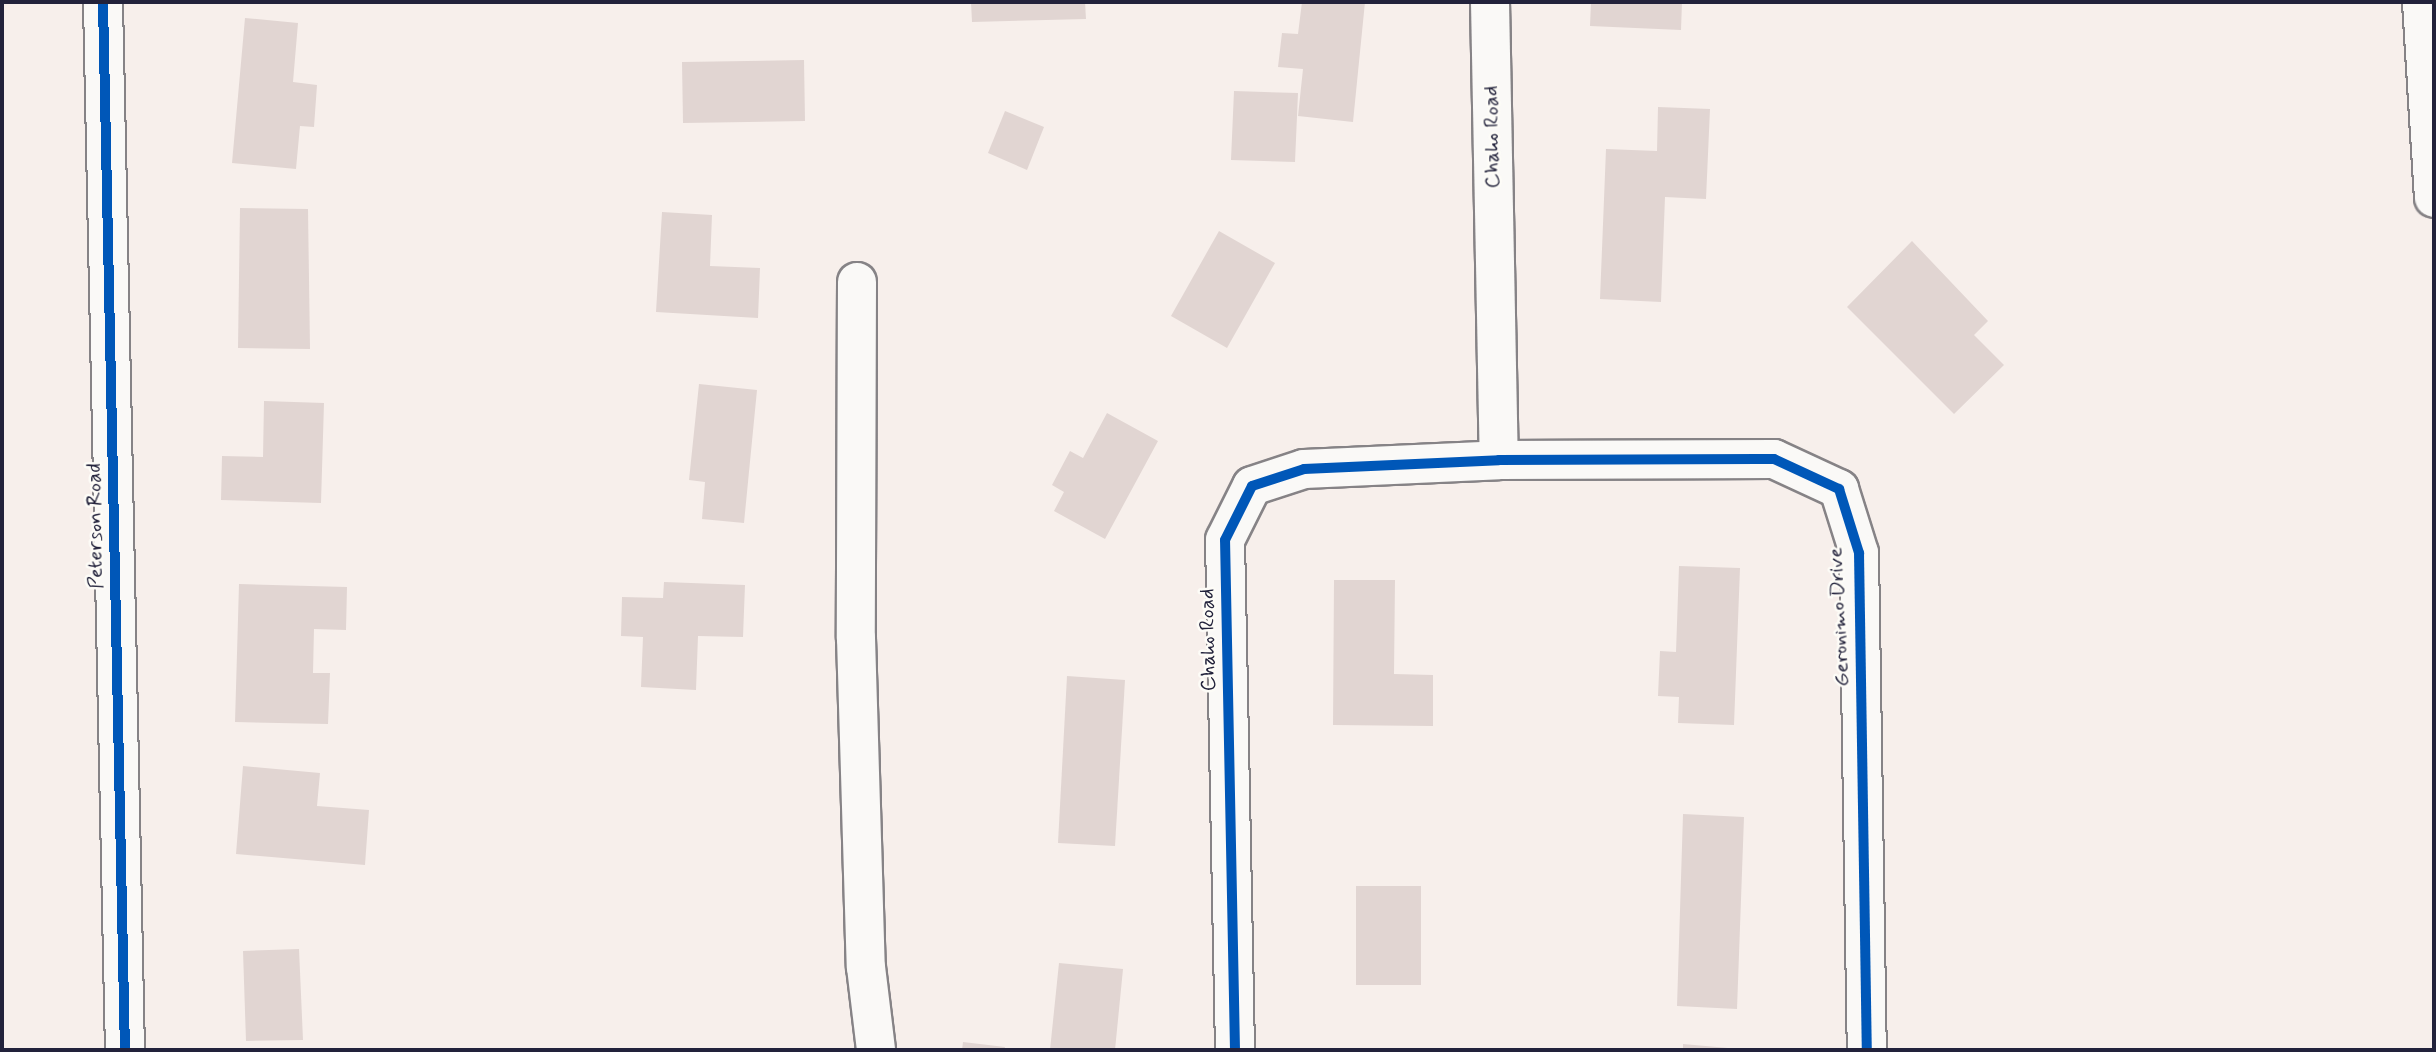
<!DOCTYPE html>
<html>
<head>
<meta charset="utf-8">
<style>
  body { margin:0 }
  #map { position:relative; width:2436px; height:1052px; overflow:hidden; background:#f7efeb; font-family:Mynerve,sans-serif }
  div>[style] { position:absolute }
  .building>* { inset:0; background:#e1d5d2 }
  .roads { filter:drop-shadow(2px 0 #868386) drop-shadow(-2px 0 #868386) drop-shadow(0 2px #868386) drop-shadow(0 -2px #868386) }
  .minor>* { height:38px; margin:-19px; padding:0 19px; transform-origin:19px; border-radius:19px; background:#faf9f7 }
  .cycleway>* { height:10px; margin:-5px; padding:0 5px; transform-origin:5px; border-radius:5px; background:#0057b8 }
  span { translate:-50% -50%; white-space:nowrap; text-align:center; line-height:1.15; -webkit-text-stroke:5px #fdfcf7; paint-order:stroke }
  .street-label { font-size:21px; color:#22223b }
  .frame { position:absolute; inset:0; border:4px solid #22223b; pointer-events:none }
</style>
</head>
<body>
<div id="map">
  <div class="building">
    <div style="clip-path:polygon(971px 2px,1085px 2px,1086px 19px,972px 22px)"></div>
    <div style="clip-path:polygon(1302px 2px,1365px 2px,1353px 122px,1298px 116px,1303px 69px,1278px 67px,1282px 33px,1298px 34px)"></div>
    <div style="clip-path:polygon(1591px 2px,1682px 2px,1681px 30px,1590px 26px)"></div>
    <div style="clip-path:polygon(245px 18px,298px 23px,293px 82px,317px 85px,314px 127px,300px 126px,296px 169px,232px 163px)"></div>
    <div style="clip-path:polygon(804px 60px,805px 121px,683px 123px,682px 62px)"></div>
    <div style="clip-path:polygon(1234px 91px,1298px 93px,1295px 162px,1231px 160px)"></div>
    <div style="clip-path:polygon(1658px 107px,1710px 109px,1706px 199px,1665px 197px,1661px 302px,1600px 299px,1606px 149px,1657px 151px)"></div>
    <div style="clip-path:polygon(1005px 111px,1044px 127px,1027px 170px,988px 153px)"></div>
    <div style="clip-path:polygon(240px 208px,308px 209px,310px 349px,238px 348px)"></div>
    <div style="clip-path:polygon(662px 212px,712px 215px,710px 266px,760px 268px,758px 318px,656px 312px)"></div>
    <div style="clip-path:polygon(1219px 231px,1275px 263px,1227px 348px,1171px 316px)"></div>
    <div style="clip-path:polygon(1912px 241px,1988px 321px,1974px 335px,2004px 365px,1954px 414px,1847px 307px)"></div>
    <div style="clip-path:polygon(699px 384px,757px 390px,744px 523px,702px 519px,705px 482px,689px 480px)"></div>
    <div style="clip-path:polygon(264px 401px,324px 403px,321px 503px,221px 500px,222px 456px,263px 457px)"></div>
    <div style="clip-path:polygon(1107px 413px,1158px 441px,1105px 539px,1054px 511px,1064px 492px,1052px 485px,1070px 451px,1083px 458px)"></div>
    <div style="clip-path:polygon(1679px 566px,1740px 568px,1734px 725px,1678px 723px,1679px 697px,1658px 696px,1660px 651px,1676px 652px)"></div>
    <div style="clip-path:polygon(1334px 580px,1395px 580px,1394px 674px,1433px 675px,1433px 726px,1333px 725px)"></div>
    <div style="clip-path:polygon(664px 582px,745px 585px,743px 637px,698px 636px,696px 690px,641px 687px,643px 637px,621px 636px,622px 597px,663px 598px)"></div>
    <div style="clip-path:polygon(239px 584px,347px 587px,346px 630px,314px 629px,313px 673px,330px 673px,328px 724px,235px 722px)"></div>
    <div style="clip-path:polygon(1067px 676px,1125px 680px,1115px 846px,1058px 843px)"></div>
    <div style="clip-path:polygon(243px 766px,320px 773px,317px 806px,369px 810px,365px 865px,236px 854px)"></div>
    <div style="clip-path:polygon(1683px 814px,1744px 817px,1737px 1009px,1677px 1006px)"></div>
    <div style="clip-path:polygon(1356px 886px,1421px 886px,1421px 985px,1356px 985px)"></div>
    <div style="clip-path:polygon(299px 949px,303px 1040px,246px 1041px,243px 951px)"></div>
    <div style="clip-path:polygon(1059px 963px,1123px 969px,1115px 1050px,1050px 1050px)"></div>
    <div style="clip-path:polygon(963px 1042px,1005px 1047px,1004px 1050px,962px 1050px)"></div>
    <div style="clip-path:polygon(1683px 1044px,1728px 1048px,1728px 1050px,1683px 1050px)"></div>
  </div>
  <div class="roads">
    <div class="minor">
      <div style="left:103px;top:2px;width:1048px;rotate:88.8deg"></div>
      <div style="left:1490px;top:2px;width:458px;rotate:88.9deg"></div>
      <div style="left:2422px;top:2px;width:196px;rotate:86.5deg"></div>
      <div style="left:857px;top:282px;width:356px;rotate:90.2deg"></div>
      <div style="left:856px;top:638px;width:329px;rotate:88.3deg"></div>
      <div style="left:866px;top:967px;width:84px;rotate:83.1deg"></div>
      <div style="left:1235px;top:1050px;width:510px;rotate:-91.12deg"></div>
      <div style="left:1225px;top:540px;width:60px;rotate:-63.4deg"></div>
      <div style="left:1252px;top:486px;width:55px;rotate:-18.1deg"></div>
      <div style="left:1304px;top:469px;width:195px;rotate:-2.6deg"></div>
      <div style="left:1499px;top:460px;width:275px;rotate:-0.2deg"></div>
      <div style="left:1774px;top:459px;width:72px;rotate:24.8deg"></div>
      <div style="left:1839px;top:489px;width:67px;rotate:72.6deg"></div>
      <div style="left:1859px;top:553px;width:497px;rotate:89.1deg"></div>
    </div>
  </div>
  <div class="cycleway">
    <div style="left:103px;top:2px;width:1048px;rotate:88.8deg"></div>
    <div style="left:1235px;top:1050px;width:510px;rotate:-91.12deg"></div>
    <div style="left:1225px;top:540px;width:60px;rotate:-63.4deg"></div>
    <div style="left:1252px;top:486px;width:55px;rotate:-18.1deg"></div>
    <div style="left:1304px;top:469px;width:195px;rotate:-2.6deg"></div>
    <div style="left:1499px;top:460px;width:275px;rotate:-0.2deg"></div>
    <div style="left:1774px;top:459px;width:72px;rotate:24.8deg"></div>
    <div style="left:1839px;top:489px;width:67px;rotate:72.6deg"></div>
    <div style="left:1859px;top:553px;width:497px;rotate:89.1deg"></div>
  </div>
  <div class="street-label">
    <span style="left:1492px;top:137px;rotate:-91deg">Chaho Road</span>
    <span style="left:95px;top:526px;rotate:-91deg">Peterson Road</span>
    <span style="left:1839px;top:617px;rotate:-93deg">Geronimo Drive</span>
    <span style="left:1208px;top:640px;rotate:-91deg">Chaho Road</span>
  </div>
  <div class="frame"></div>
</div>
</body>
</html>
